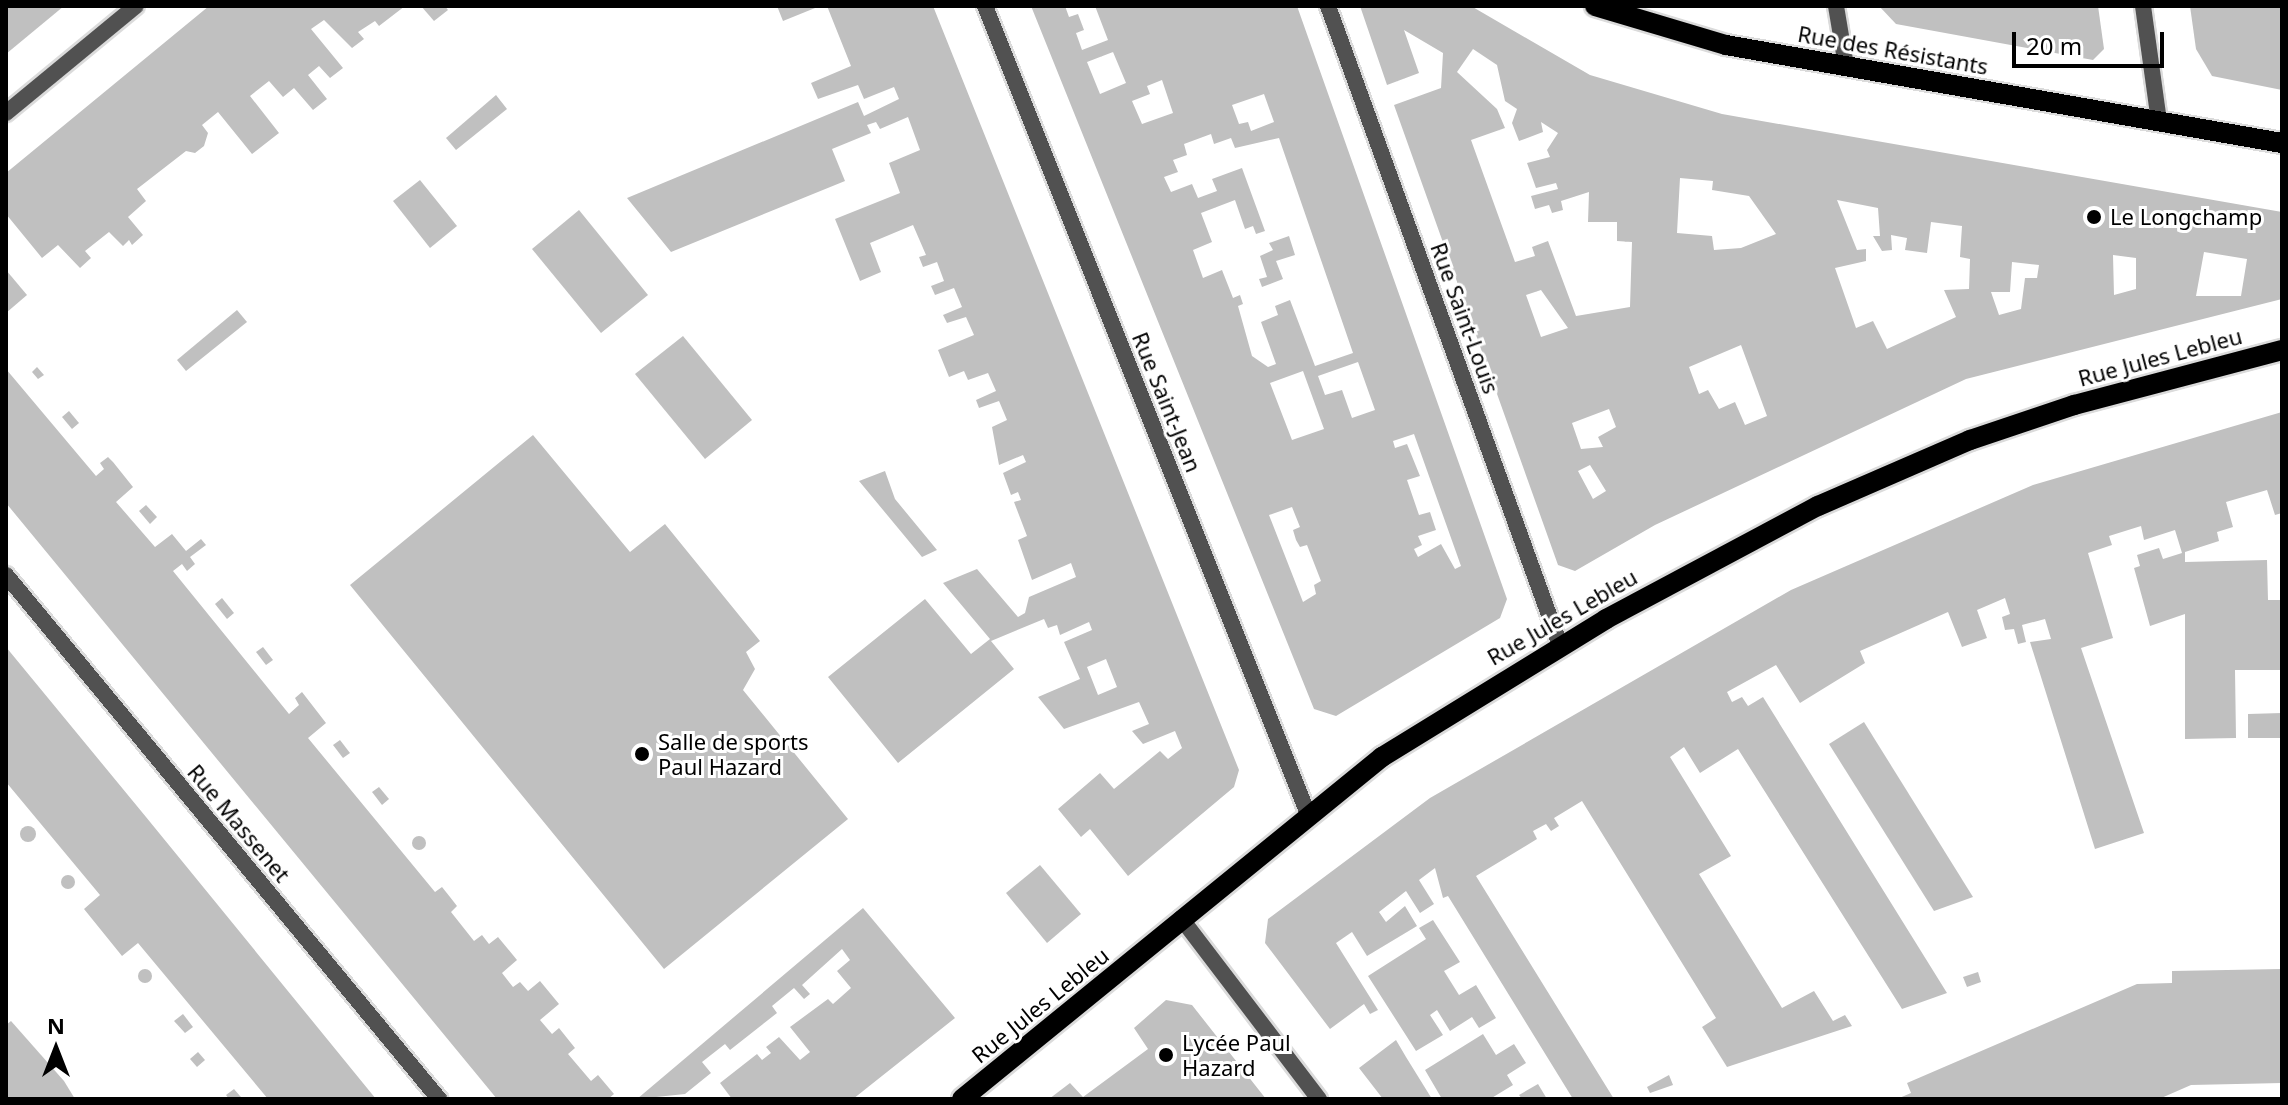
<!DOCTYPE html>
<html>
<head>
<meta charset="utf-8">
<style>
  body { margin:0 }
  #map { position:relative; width:2288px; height:1105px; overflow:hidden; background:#fff; font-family:"Noto Sans",sans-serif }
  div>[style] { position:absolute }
  .building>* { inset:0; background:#c0c0c0 }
  .round { border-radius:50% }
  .roads { filter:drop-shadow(2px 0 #dbdbdb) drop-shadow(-2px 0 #dbdbdb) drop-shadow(0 2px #dbdbdb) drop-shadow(0 -2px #dbdbdb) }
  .street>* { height:16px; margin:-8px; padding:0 8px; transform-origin:8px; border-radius:8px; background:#515151 }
  .primary>* { height:20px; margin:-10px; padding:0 10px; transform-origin:10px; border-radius:10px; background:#000 }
  .dots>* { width:22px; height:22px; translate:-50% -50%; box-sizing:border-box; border:4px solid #fff; border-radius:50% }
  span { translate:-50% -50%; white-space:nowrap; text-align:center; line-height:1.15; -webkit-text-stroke:6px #fff; paint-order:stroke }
  .street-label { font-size:22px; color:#000 }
  .poi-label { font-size:22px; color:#000 }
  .left { translate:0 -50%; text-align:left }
  .frame { position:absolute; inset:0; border:8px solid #000; pointer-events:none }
  .north { position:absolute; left:16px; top:1009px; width:80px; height:80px; -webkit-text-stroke:6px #fff; paint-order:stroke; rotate:0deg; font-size:22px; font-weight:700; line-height:32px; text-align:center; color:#000 }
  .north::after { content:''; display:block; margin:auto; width:28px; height:36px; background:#000; clip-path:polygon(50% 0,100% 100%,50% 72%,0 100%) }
  .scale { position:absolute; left:2012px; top:32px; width:152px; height:36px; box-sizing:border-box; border:4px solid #000; border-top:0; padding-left:10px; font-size:24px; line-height:28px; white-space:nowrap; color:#000; -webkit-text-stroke:6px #fff; paint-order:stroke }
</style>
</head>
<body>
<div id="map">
  <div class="building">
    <div style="clip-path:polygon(6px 6px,64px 6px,6px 54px)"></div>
    <div style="clip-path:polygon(209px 6px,405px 6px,379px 26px,375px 21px,358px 32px,364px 39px,352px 48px,324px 20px,311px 29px,343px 68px,330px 78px,319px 66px,308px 75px,327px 99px,313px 110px,294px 88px,283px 97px,269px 81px,250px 96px,279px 133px,252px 154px,218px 112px,202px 125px,208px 133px,204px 146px,195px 153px,186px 151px,137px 189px,146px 201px,128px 217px,143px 235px,132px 245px,129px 240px,123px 246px,109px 232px,85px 251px,91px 258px,80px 268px,58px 245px,42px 258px,6px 214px,6px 173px)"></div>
    <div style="clip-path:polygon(421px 6px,445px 6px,448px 10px,434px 21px)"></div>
    <div style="clip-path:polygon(777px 6px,820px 6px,783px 21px)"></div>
    <div style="clip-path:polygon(evenodd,827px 6px,933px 6px,1239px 770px,1234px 787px,1128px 876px,1090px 829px,1081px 837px,1058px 809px,1100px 773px,1114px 789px,1160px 751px,1168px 759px,1182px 748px,1175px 731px,1143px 744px,1132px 731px,1149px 724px,1139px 702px,1064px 729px,1038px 697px,1080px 679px,1064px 642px,1092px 630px,1089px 622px,1060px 635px,1057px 625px,1048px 628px,1044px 619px,991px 641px,1014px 669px,898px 763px,828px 677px,925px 599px,971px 654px,990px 639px,943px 583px,977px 569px,1018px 617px,1025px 613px,1029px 597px,1076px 577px,1071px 563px,1032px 580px,1018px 540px,1027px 536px,1014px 502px,1021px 500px,1018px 492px,1011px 495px,1003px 473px,1026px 462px,1023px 455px,999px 465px,992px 427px,1007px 420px,999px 401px,979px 408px,976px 400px,996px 391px,988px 373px,968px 380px,964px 371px,949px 377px,938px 350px,974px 335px,966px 317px,947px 323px,943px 315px,962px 307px,954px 288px,935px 295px,931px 286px,944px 281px,937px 262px,923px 267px,919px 257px,926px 255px,913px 225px,870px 243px,881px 272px,860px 281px,835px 219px,900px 193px,889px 163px,920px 150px,908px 117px,880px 129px,876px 122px,867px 125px,871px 133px,832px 149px,845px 181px,671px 252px,627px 198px,858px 102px,864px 116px,899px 99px,894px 87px,864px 99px,858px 85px,818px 99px,811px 83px,851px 66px,827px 6px,1106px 659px,1117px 687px,1098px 695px,1087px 667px,1106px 659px)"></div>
    <div style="clip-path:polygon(evenodd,1031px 6px,1065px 6px,1069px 17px,1078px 14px,1084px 30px,1076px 33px,1082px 50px,1108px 40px,1095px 6px,1297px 6px,1507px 599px,1500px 618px,1336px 716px,1314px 709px,1031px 6px,1113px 52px,1126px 83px,1100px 94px,1087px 62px,1113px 52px,1031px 6px,1162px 80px,1173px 113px,1142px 124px,1132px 101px,1150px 94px,1147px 86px,1162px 80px,1031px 6px,1264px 94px,1274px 122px,1251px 131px,1248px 122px,1239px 124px,1232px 105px,1264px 94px,1031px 6px,1211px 134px,1214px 144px,1231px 138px,1235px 148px,1279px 138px,1353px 353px,1315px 366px,1290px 300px,1275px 306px,1278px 315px,1261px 322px,1276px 364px,1268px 367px,1252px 356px,1238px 306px,1243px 304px,1240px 295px,1233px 298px,1222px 270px,1203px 278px,1193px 250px,1212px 242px,1201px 213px,1235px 200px,1245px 229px,1253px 226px,1256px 234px,1265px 231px,1242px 168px,1212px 179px,1217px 191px,1198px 198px,1192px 184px,1171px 192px,1164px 177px,1178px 172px,1173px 160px,1187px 155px,1184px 144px,1211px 134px,1031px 6px,1358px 362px,1375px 410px,1352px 418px,1342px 390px,1325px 395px,1318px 376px,1358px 362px,1031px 6px,1303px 371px,1324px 429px,1292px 440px,1270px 383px,1303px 371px,1031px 6px,1414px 434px,1461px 566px,1455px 569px,1441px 544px,1418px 557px,1414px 549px,1422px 545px,1418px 536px,1436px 530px,1430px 512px,1419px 515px,1407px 480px,1420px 476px,1407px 444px,1395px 448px,1393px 441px,1414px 434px,1031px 6px,1292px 507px,1300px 527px,1293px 530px,1296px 540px,1300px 547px,1307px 545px,1321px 581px,1314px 585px,1316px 594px,1303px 602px,1269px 515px,1292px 507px)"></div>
    <div style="clip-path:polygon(evenodd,1360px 6px,1471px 6px,1590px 75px,1722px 114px,2282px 212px,2282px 299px,1966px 379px,1655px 525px,1575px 571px,1558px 565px,1394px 105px,1441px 88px,1443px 53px,1404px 30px,1419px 73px,1387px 85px,1360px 6px,1473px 49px,1497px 65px,1505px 101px,1517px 109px,1512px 123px,1519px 141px,1543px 132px,1541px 122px,1558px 133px,1547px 150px,1550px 157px,1527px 163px,1536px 188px,1556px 183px,1558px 189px,1531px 196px,1535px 209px,1549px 205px,1552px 213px,1563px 210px,1561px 201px,1589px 192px,1588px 222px,1617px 222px,1617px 241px,1632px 242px,1630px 307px,1576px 316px,1548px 241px,1532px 247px,1535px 256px,1515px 262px,1471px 140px,1505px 128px,1497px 109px,1457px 72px,1473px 49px,1360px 6px,1680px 178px,1713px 181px,1712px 190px,1749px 196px,1776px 234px,1741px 248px,1714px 250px,1712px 236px,1677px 233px,1680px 178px,1360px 6px,1837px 200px,1878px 208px,1880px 236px,1873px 236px,1882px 251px,1892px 250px,1891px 235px,1907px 238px,1905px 250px,1927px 253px,1931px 222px,1962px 226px,1960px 257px,1970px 259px,1969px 289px,1944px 290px,1956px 317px,1887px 349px,1873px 321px,1856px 328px,1835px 268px,1866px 261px,1866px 249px,1857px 250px,1837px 200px,1360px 6px,2204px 252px,2247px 259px,2241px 296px,2196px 296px,2204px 252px,1360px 6px,2113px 255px,2136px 258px,2136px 289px,2114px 295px,2113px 255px,1360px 6px,2012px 262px,2039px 265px,2037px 278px,2025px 278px,2021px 309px,1999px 315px,1991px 292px,2010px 292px,2012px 262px,1360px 6px,1541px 290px,1568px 328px,1541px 337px,1526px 295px,1541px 290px,1360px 6px,1741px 345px,1767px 416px,1745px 425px,1735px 402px,1719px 409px,1708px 390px,1699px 394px,1689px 367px,1741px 345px,1360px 6px,1609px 409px,1616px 427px,1598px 437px,1603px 447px,1581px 449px,1572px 423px,1609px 409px,1360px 6px,1590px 465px,1606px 491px,1593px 499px,1578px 471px,1590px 465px)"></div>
    <div style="clip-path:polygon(1879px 6px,2098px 6px,2104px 49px,2093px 60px,1896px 24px)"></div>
    <div style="clip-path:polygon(2190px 6px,2282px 6px,2282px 90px,2212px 76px,2196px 49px)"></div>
    <div style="clip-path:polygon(496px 95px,507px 109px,456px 150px,446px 138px)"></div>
    <div style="clip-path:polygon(420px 180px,457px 226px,430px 248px,393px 201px)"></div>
    <div style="clip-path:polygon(579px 210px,648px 295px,601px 333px,532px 249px)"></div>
    <div style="clip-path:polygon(1289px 236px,1295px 255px,1276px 261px,1283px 279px,1262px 287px,1259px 279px,1267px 277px,1260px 256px,1273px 250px,1269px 243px)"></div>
    <div style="clip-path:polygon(6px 270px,27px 295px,6px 313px)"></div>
    <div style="clip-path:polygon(237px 310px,247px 322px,186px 371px,177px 360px)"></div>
    <div style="clip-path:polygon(683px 336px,752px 420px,705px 459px,635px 374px)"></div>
    <div style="clip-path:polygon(37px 367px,44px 375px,38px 379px,32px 372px)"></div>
    <div style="clip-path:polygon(6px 369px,96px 476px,104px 469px,100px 463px,108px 457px,113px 462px,133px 487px,116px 502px,155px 547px,172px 534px,186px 551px,201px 539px,206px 545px,190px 557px,195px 564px,187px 571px,182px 564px,173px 571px,289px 714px,299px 705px,295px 698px,302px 692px,326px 723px,308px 738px,435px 892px,442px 887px,450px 897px,457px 906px,451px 912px,474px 941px,482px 935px,489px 944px,498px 937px,517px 960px,502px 973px,513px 987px,520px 982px,528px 991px,540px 981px,559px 1004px,540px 1020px,552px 1034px,559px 1028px,575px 1048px,568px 1054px,591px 1081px,598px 1075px,614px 1094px,608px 1099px,497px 1099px,6px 503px)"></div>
    <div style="clip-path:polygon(69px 411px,79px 423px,72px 429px,62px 417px)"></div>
    <div style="clip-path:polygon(2282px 412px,2282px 513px,2275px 515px,2267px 490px,2226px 502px,2233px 527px,2217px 532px,2219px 541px,2185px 552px,2185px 562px,2267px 560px,2268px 600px,2282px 600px,2282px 670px,2235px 670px,2236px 738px,2185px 739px,2185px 614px,2150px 626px,2134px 568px,2140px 566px,2137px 555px,2159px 548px,2163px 559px,2182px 553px,2175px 530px,2144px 540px,2141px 526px,2109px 536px,2112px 545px,2088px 553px,2113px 638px,2081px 648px,2144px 833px,2095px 849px,2030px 642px,2051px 639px,2045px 619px,2022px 625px,2026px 642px,2018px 644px,2014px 629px,2005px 630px,2002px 617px,2010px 614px,2005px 598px,1977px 610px,1987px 638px,1962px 647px,1948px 612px,1860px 651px,1865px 663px,1800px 703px,1776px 665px,1727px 692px,1732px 702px,1742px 697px,1748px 706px,1763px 697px,1947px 993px,1902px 1009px,1738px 749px,1700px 773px,1684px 747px,1670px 757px,1731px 856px,1699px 874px,1782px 1008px,1814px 991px,1833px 1021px,1845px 1015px,1852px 1026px,1727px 1067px,1702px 1027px,1716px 1018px,1582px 801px,1554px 818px,1559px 826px,1551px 831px,1546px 824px,1533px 831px,1537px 839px,1476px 876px,1614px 1099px,1573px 1099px,1448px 896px,1443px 898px,1435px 868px,1419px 880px,1434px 904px,1420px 913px,1406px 891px,1379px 912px,1386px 922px,1405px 906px,1417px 926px,1367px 956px,1352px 932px,1336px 943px,1378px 1010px,1370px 1014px,1364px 1004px,1330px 1029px,1265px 943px,1268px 919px,1430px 798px,1791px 590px,2033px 485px)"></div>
    <div style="clip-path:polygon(533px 435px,630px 552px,665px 524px,760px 641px,746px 652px,755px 669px,743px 690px,848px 819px,664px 969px,350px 585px)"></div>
    <div style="clip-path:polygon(885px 471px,895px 499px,937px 550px,922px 557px,859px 481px)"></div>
    <div style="clip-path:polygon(146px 505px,157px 517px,150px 524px,139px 511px)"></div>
    <div style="clip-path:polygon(222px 598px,234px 613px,227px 619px,215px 604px)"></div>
    <div style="clip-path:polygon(6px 647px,146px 817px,376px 1099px,268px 1099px,138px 943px,122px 956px,84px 909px,100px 895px,6px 782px)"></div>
    <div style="clip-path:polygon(263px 647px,273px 660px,266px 665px,256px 652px)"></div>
    <div style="clip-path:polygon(2282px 713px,2282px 738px,2248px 738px,2248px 714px)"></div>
    <div style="clip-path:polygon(1864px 722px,1973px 897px,1934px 911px,1829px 744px)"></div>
    <div style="clip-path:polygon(340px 740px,350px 753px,343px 758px,333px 745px)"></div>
    <div style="clip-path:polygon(379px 787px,389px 799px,382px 805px,372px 792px)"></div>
    <div class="round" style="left:20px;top:826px;width:16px;height:16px"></div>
    <div class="round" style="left:412px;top:836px;width:14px;height:14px"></div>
    <div style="clip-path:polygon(1040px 865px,1081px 914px,1047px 943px,1006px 893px)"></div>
    <div class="round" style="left:61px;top:875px;width:14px;height:14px"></div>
    <div style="clip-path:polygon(863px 908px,955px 1018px,853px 1099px,732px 1099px,720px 1083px,757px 1054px,762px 1060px,771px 1053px,766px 1047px,779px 1037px,800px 1060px,810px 1052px,790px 1027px,828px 999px,833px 1004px,851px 988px,837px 971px,850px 960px,842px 949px,802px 985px,810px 994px,804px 999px,794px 988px,772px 1006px,777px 1013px,730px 1050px,725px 1044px,702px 1062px,711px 1073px,685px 1094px,637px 1099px)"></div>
    <div style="clip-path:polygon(1433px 920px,1460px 962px,1444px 971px,1459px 995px,1476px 985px,1496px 1018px,1479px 1028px,1472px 1017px,1450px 1031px,1437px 1010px,1430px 1015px,1443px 1035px,1416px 1051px,1368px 976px,1426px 939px,1419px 928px)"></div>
    <div class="round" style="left:138px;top:969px;width:14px;height:14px"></div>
    <div style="clip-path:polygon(2282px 969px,2282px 1083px,2191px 1085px,2159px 1099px,1897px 1099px,1911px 1093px,1907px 1083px,2137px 984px,2172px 983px,2172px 971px)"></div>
    <div style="clip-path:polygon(1978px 972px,1981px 982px,1967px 987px,1963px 977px)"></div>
    <div style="clip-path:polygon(1166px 1000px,1192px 1005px,1266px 1099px,1049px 1099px,1070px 1083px,1083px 1097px,1148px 1049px,1134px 1028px)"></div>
    <div style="clip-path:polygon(183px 1014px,193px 1027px,185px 1033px,174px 1021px)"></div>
    <div style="clip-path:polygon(11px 1021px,64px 1081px,75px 1099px,6px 1099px,6px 1025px)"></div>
    <div style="clip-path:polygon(1483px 1034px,1496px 1055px,1514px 1044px,1526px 1063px,1507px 1075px,1513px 1085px,1490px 1099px,1442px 1099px,1425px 1070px)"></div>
    <div style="clip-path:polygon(1396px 1040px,1406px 1057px,1432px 1099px,1383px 1099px,1359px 1068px)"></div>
    <div style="clip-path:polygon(198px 1052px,205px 1060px,197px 1067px,190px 1059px)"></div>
    <div style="clip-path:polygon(1669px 1075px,1673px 1085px,1650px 1093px,1647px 1087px)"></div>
    <div style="clip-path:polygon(1538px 1084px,1547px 1099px,1522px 1099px,1519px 1095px)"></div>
    <div style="clip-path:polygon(234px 1089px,240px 1096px,243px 1099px,229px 1099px,226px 1095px)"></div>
  </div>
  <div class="roads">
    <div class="street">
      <div style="left:985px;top:6px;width:870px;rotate:68.21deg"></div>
      <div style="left:1328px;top:6px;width:680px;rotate:70.05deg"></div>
      <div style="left:1836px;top:6px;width:61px;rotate:80.5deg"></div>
      <div style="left:2143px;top:6px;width:116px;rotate:82.1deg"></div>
      <div style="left:6px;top:113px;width:168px;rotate:-39.5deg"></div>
      <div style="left:6px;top:575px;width:680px;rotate:50.43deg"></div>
      <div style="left:1181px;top:918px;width:228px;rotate:52.7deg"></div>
    </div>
    <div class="primary">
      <div style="left:1595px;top:6px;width:137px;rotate:16.6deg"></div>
      <div style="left:1726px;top:45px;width:565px;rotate:10deg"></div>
      <div style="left:962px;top:1099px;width:542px;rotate:-39.16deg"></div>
      <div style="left:1382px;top:757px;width:263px;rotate:-31.6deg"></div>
      <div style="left:1606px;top:619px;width:240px;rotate:-28.1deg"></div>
      <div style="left:1818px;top:506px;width:166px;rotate:-23.5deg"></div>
      <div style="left:1970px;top:440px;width:110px;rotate:-18.6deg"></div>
      <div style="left:2074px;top:405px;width:215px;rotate:-14.8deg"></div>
    </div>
  </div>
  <div class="dots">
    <div style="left:2094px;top:217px;background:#000"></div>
    <div style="left:642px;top:754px;background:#000"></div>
    <div style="left:1166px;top:1055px;background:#000"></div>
  </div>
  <div class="street-label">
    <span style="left:1893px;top:50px;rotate:10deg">Rue des Résistants</span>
    <span style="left:1465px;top:318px;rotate:70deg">Rue Saint-Louis</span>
    <span style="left:2160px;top:357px;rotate:-15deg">Rue Jules Lebleu</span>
    <span style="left:1167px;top:402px;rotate:68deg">Rue Saint-Jean</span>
    <span style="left:1562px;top:617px;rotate:-30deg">Rue Jules Lebleu</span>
    <span style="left:239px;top:823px;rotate:50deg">Rue Massenet</span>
    <span style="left:1040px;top:1005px;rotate:-39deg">Rue Jules Lebleu</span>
  </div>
  <div class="poi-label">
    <span class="left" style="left:2110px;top:217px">Le Longchamp</span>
    <span class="left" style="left:658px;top:754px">Salle de sports<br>Paul Hazard</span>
    <span class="left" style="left:1182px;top:1055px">Lycée Paul<br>Hazard</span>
  </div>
  <div class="frame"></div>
  <div class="north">N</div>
  <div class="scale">20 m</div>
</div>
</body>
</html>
